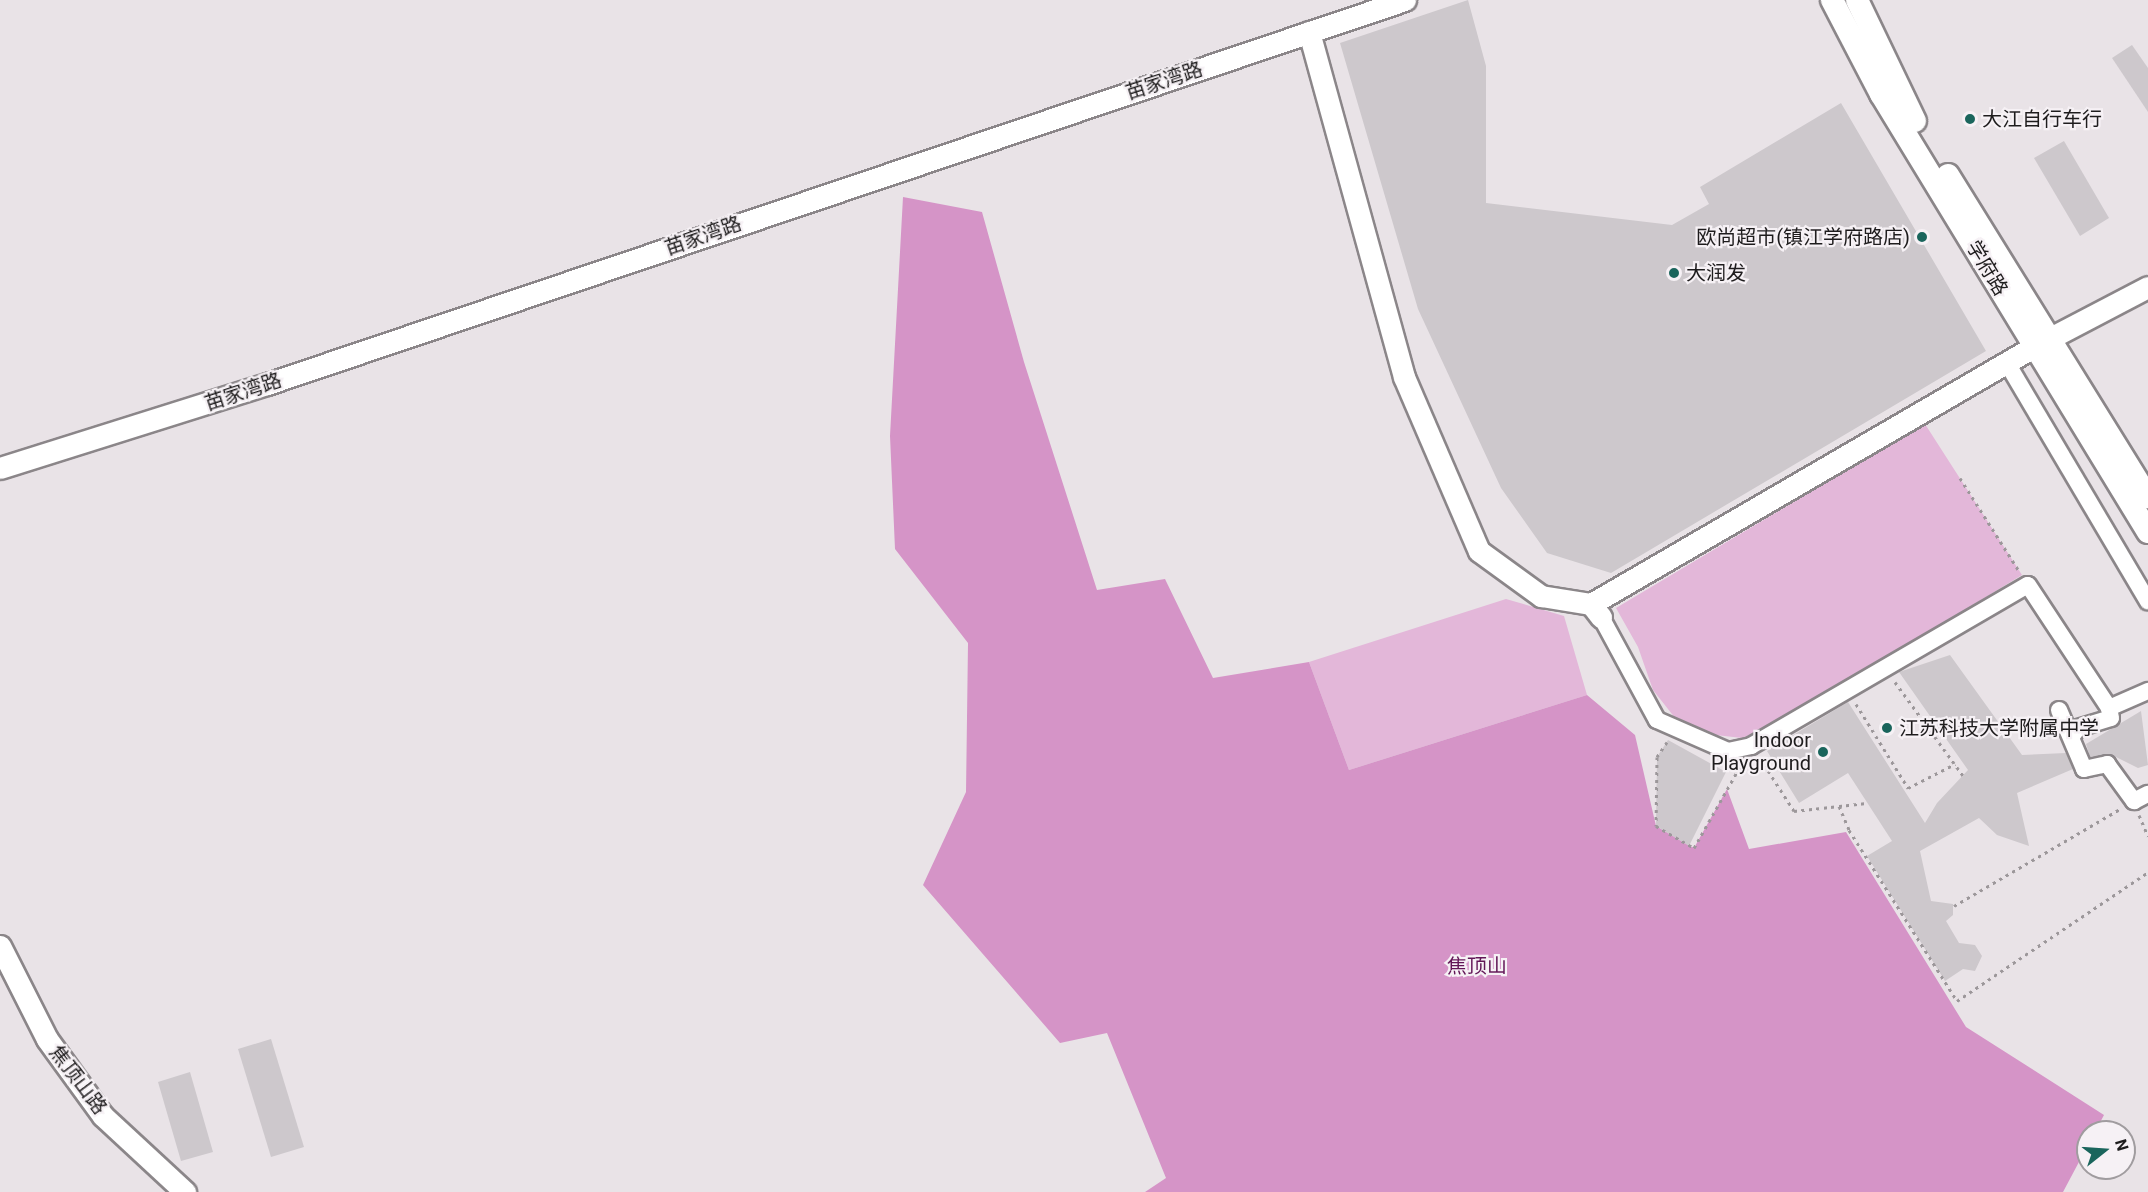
<!DOCTYPE html>
<html>
<head>
<meta charset="utf-8">
<style>
  body { margin:0 }
  #map { position:relative; width:2148px; height:1192px; overflow:hidden; background:#e9e3e7; font-family:Roboto,"Noto Sans SC",sans-serif }
  div>[style] { position:absolute }
  .green>* { inset:0; background:#e3b7d9 }
  .forest>* { inset:0; background:#d594c7 }
  .building>* { inset:0; background:#cdc8cc }
  .path>* { height:3px; margin-top:-1.5px; transform-origin:0; background:repeating-linear-gradient(90deg,#9c979a 0 3px,transparent 0 7.5px) }
  .roads { filter:drop-shadow(2px 0 #8b8689) drop-shadow(-2px 0 #8b8689) drop-shadow(0 2px #8b8689) drop-shadow(0 -2px #8b8689) }
  .minor>* { height:16px; margin:-8px; padding:0 8px; transform-origin:8px; border-radius:8px; background:#fff }
  .tertiary>* { height:21px; margin:-10.5px; padding:0 10.5px; transform-origin:10.5px; border-radius:10.5px; background:#fff }
  .secondary>* { height:22px; margin:-11px; padding:0 11px; transform-origin:11px; border-radius:11px; background:#fff }
  .dots>* { width:16px; height:16px; translate:-50% -50%; box-sizing:border-box; border:3px solid #f6f1f5; border-radius:50% }
  span { translate:-50% -50%; white-space:nowrap; text-align:center; line-height:1.15; -webkit-text-stroke:4.5px #f6f1f5; paint-order:stroke }
  .street-label { font-size:20px; color:#1e1c1d }
  .poi-label { font-size:20px; color:#1e1c1d }
  .left { translate:0 -50%; text-align:left }
  .right { translate:-100% -50%; text-align:right }
  .park-label { font-size:20px; color:#621657 }
  .north { position:absolute; left:2076px; top:1120px; width:60px; height:60px; box-sizing:border-box; background:#f6f1f5; border:2px solid #a09c9f; border-radius:50%; rotate:73deg; font-size:16px; font-weight:700; line-height:24px; text-align:center; color:#1e1c1d }
  .north::after { content:''; display:block; margin:auto; width:21px; height:27px; background:#1a655c; clip-path:polygon(50% 0,100% 100%,50% 72%,0 100%) }
</style>
</head>
<body>
<div id="map">
  <div class="green">
    <div style="clip-path:polygon(1925px 424px,2022px 575px,1778px 724px,1742px 738px,1707px 734px,1679px 723px,1653px 690px,1638px 647px,1616px 608px)"></div>
    <div style="clip-path:polygon(1506px 599px,1564px 616px,1587px 695px,1349px 770px,1309px 662px)"></div>
  </div>
  <div class="forest">
    <div style="clip-path:polygon(903px 197px,982px 212px,1024px 362px,1097px 590px,1165px 579px,1213px 678px,1309px 662px,1349px 770px,1587px 695px,1635px 735px,1656px 826px,1694px 848px,1727px 789px,1749px 849px,1846px 832px,1966px 1027px,2104px 1115px,2095px 1132px,2088px 1132px,2088px 1145px,2063px 1192px,1145px 1192px,1166px 1178px,1107px 1033px,1060px 1043px,923px 885px,966px 792px,968px 643px,895px 549px,890px 436px)"></div>
  </div>
  <div class="building">
    <div style="clip-path:polygon(1468px 0,1486px 66px,1486px 203px,1672px 225px,1709px 204px,1700px 187px,1841px 103px,1986px 351px,1611px 573px,1547px 553px,1501px 488px,1418px 309px,1340px 43px)"></div>
    <div style="clip-path:polygon(2132px 45px,2148px 68px,2148px 112px,2112px 58px)"></div>
    <div style="clip-path:polygon(2064px 141px,2109px 218px,2080px 236px,2034px 158px)"></div>
    <div style="clip-path:polygon(1950px 655px,2022px 755px,2066px 753px,2073px 769px,2017px 793px,2029px 846px,1997px 835px,1979px 818px,1920px 851px,1931px 901px,1953px 904px,1953px 915px,1946px 921px,1959px 943px,1975px 945px,1982px 956px,1975px 971px,1963px 969px,1945px 981px,1867px 856px,1892px 841px,1848px 773px,1799px 803px,1767px 751px,1848px 702px,1925px 823px,1937px 803px,1968px 770px,1899px 672px)"></div>
    <div style="clip-path:polygon(2141px 711px,2148px 765px,2138px 768px,2110px 754px,2090px 757px,2086px 744px)"></div>
    <div style="clip-path:polygon(1668px 740px,1726px 772px,1689px 846px,1656px 826px,1657px 757px)"></div>
    <div style="clip-path:polygon(271px 1039px,304px 1147px,271px 1157px,238px 1049px)"></div>
    <div style="clip-path:polygon(190px 1072px,213px 1152px,181px 1161px,158px 1082px)"></div>
  </div>
  <div class="path">
    <div style="left:1960px;top:478px;width:110px;rotate:57.6deg"></div>
    <div style="left:1895px;top:682px;width:117px;rotate:54deg"></div>
    <div style="left:1856px;top:704px;width:99px;rotate:58.2deg"></div>
    <div style="left:1908px;top:788px;width:53px;rotate:-27.1deg"></div>
    <div style="left:1667px;top:742px;width:18px;rotate:124deg"></div>
    <div style="left:1657px;top:757px;width:69px;rotate:90.8deg"></div>
    <div style="left:1656px;top:826px;width:44px;rotate:30.1deg"></div>
    <div style="left:1694px;top:848px;width:95px;rotate:-60.5deg"></div>
    <div style="left:1760px;top:758px;width:63px;rotate:57.3deg"></div>
    <div style="left:1794px;top:811px;width:73px;rotate:-6.3deg"></div>
    <div style="left:1839px;top:806px;width:26px;rotate:67deg"></div>
    <div style="left:1849px;top:830px;width:202px;rotate:57.7deg"></div>
    <div style="left:1957px;top:1001px;width:230px;rotate:-34deg"></div>
    <div style="left:2139px;top:815px;width:23px;rotate:67deg"></div>
    <div style="left:1954px;top:906px;width:192px;rotate:-30.3deg"></div>
  </div>
  <div class="roads">
    <div class="minor">
      <div style="left:2007px;top:363px;width:277px;rotate:59.4deg"></div>
      <div style="left:1601px;top:617px;width:117px;rotate:61.5deg"></div>
      <div style="left:1657px;top:720px;width:77px;rotate:23.6deg"></div>
      <div style="left:1728px;top:751px;width:24px;rotate:-12deg"></div>
      <div style="left:1751px;top:746px;width:320px;rotate:-30.2deg"></div>
      <div style="left:2028px;top:585px;width:147px;rotate:56.6deg"></div>
      <div style="left:2109px;top:708px;width:43px;rotate:-23.6deg"></div>
      <div style="left:2059px;top:710px;width:64px;rotate:67deg"></div>
      <div style="left:2084px;top:769px;width:24px;rotate:-12deg"></div>
      <div style="left:2107px;top:764px;width:46px;rotate:53.9deg"></div>
      <div style="left:2134px;top:801px;width:16px;rotate:-27deg"></div>
      <div style="left:2072px;top:736px;width:10px;rotate:-53deg"></div>
      <div style="left:2078px;top:728px;width:34px;rotate:-17deg"></div>
      <div style="left:2111px;top:718px;width:10px;rotate:-101deg"></div>
    </div>
    <div class="tertiary">
      <div style="left:1309px;top:32px;width:358px;rotate:74.6deg"></div>
      <div style="left:1404px;top:377px;width:189px;rotate:66.7deg"></div>
      <div style="left:1479px;top:551px;width:77px;rotate:36deg"></div>
      <div style="left:1541px;top:596px;width:51px;rotate:9.1deg"></div>
      <div style="left:0;top:468px;width:280px;rotate:-17.5deg"></div>
      <div style="left:267px;top:384px;width:1201px;rotate:-18.65deg"></div>
      <div style="left:1601px;top:617px;width:16px;rotate:-128deg"></div>
      <div style="left:1591px;top:604px;width:514px;rotate:-30.16deg"></div>
      <div style="left:2035px;top:346px;width:127px;rotate:-27.6deg"></div>
      <div style="left:0;top:946px;width:104px;rotate:63.2deg"></div>
      <div style="left:47px;top:1039px;width:95px;rotate:54deg"></div>
      <div style="left:103px;top:1116px;width:112px;rotate:42.8deg"></div>
    </div>
    <div class="secondary">
      <div style="left:1832px;top:0;width:106px;rotate:62.5deg"></div>
      <div style="left:1881px;top:94px;width:513px;rotate:58.63deg"></div>
      <div style="left:1857px;top:0;width:134px;rotate:64.4deg"></div>
      <div style="left:1948px;top:175px;width:379px;rotate:58.2deg"></div>
    </div>
  </div>
  <div class="dots">
    <div style="left:1970px;top:119px;background:#1a655c"></div>
    <div style="left:1922px;top:237px;background:#1a655c"></div>
    <div style="left:1674px;top:273px;background:#1a655c"></div>
    <div style="left:1887px;top:728px;background:#1a655c"></div>
    <div style="left:1823px;top:752px;background:#1a655c"></div>
  </div>
  <div class="street-label">
    <span style="left:1164px;top:81px;rotate:-18deg">苗家湾路</span>
    <span style="left:703px;top:236px;rotate:-19deg">苗家湾路</span>
    <span style="left:1987px;top:268px;rotate:59deg">学府路</span>
    <span style="left:243px;top:392px;rotate:-18deg">苗家湾路</span>
    <span style="left:78px;top:1080px;rotate:53deg">焦顶山路</span>
  </div>
  <div class="poi-label">
    <span class="left" style="left:1982px;top:119px">大江自行车行</span>
    <span class="right" style="left:1910px;top:237px">欧尚超市(镇江学府路店)</span>
    <span class="left" style="left:1686px;top:273px">大润发</span>
    <span class="left" style="left:1899px;top:728px">江苏科技大学附属中学</span>
    <span class="right" style="left:1811px;top:752px">Indoor<br>Playground</span>
  </div>
  <div class="park-label">
    <span style="left:1477px;top:966px">焦顶山</span>
  </div>
  <div class="north">N</div>
</div>
</body>
</html>
